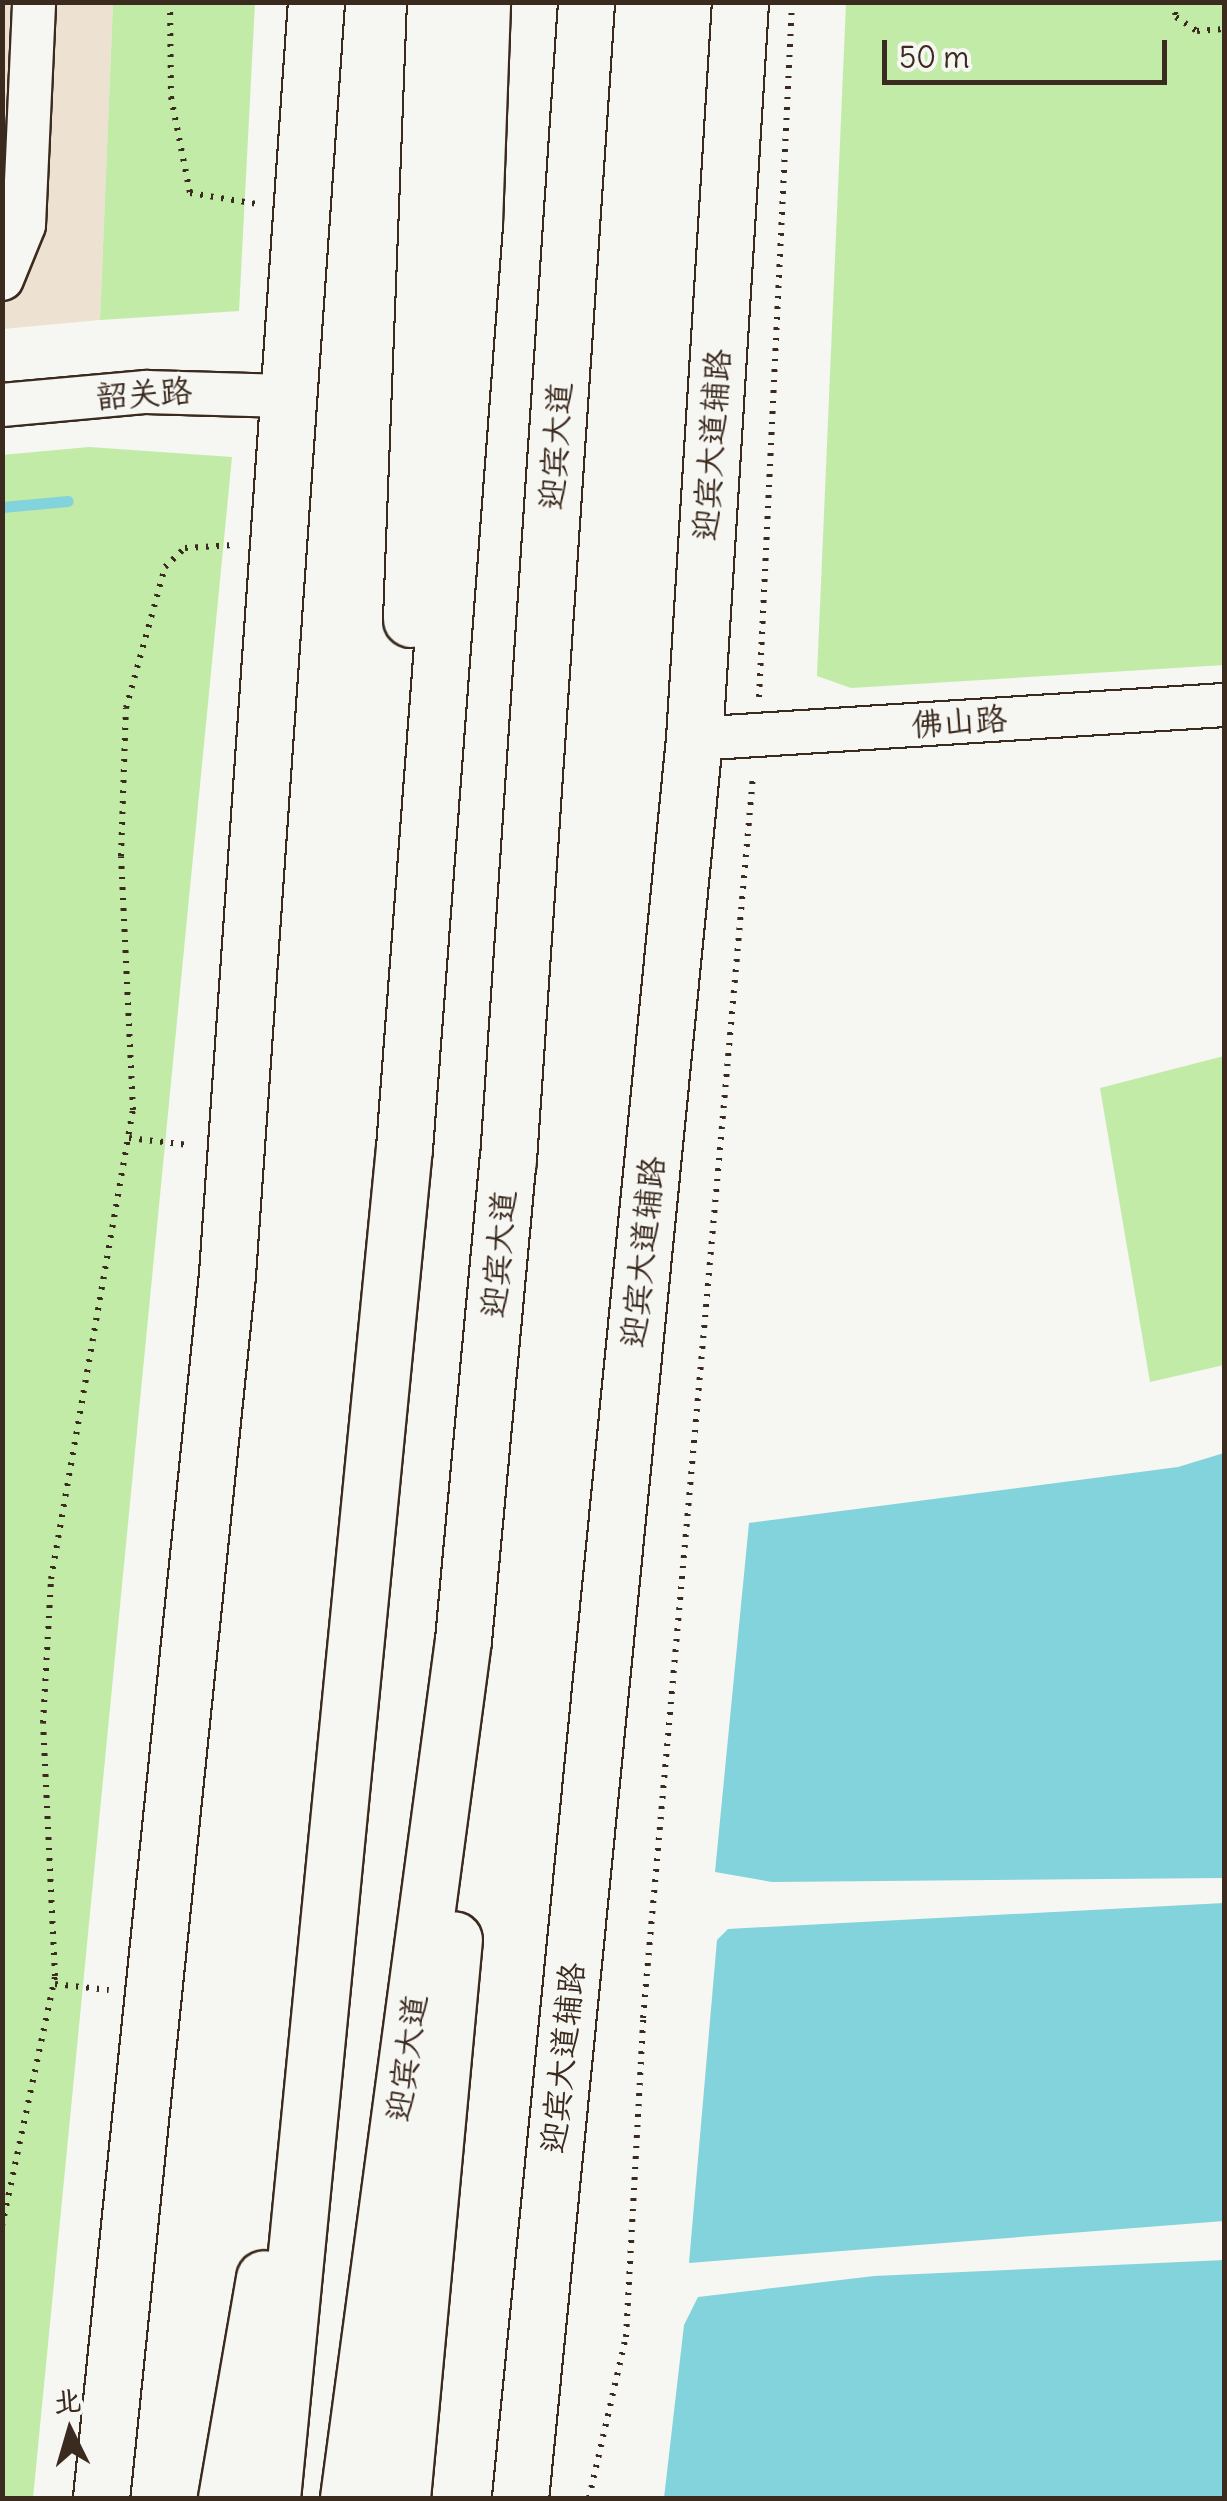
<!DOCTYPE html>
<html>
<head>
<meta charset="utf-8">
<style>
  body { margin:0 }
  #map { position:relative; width:1227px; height:2501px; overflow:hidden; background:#f6f6f2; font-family:Delius,"LXGW WenKai TC",sans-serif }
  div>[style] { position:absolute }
  .built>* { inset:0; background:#ede2d2 }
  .green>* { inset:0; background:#c2eba7 }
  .water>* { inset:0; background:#83d3dc }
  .stream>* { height:11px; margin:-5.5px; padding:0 5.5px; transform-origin:5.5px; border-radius:5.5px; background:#83d3dc }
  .path>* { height:6px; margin-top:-3px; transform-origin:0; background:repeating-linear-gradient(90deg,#3b2a1e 0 2.5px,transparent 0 10.5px) }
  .roads { filter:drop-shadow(2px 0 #3b2a1e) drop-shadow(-2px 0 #3b2a1e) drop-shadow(0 2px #3b2a1e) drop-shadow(0 -2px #3b2a1e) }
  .minor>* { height:42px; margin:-21px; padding:0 21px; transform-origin:21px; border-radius:21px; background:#f6f6f2 }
  .major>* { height:55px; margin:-27.5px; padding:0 27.5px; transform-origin:27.5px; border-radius:27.5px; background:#f6f6f2 }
  .highway>* { height:55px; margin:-27.5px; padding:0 27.5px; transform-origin:27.5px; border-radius:27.5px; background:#f6f6f2 }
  span { translate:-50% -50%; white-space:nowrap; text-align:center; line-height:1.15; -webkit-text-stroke:8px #f6f6f2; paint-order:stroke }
  .street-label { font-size:32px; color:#3b2a1e }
  .frame { position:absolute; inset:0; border:5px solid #3b2a1e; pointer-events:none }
  .north { position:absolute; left:20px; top:2381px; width:100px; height:100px; -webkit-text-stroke:8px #f6f6f2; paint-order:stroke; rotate:355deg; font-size:28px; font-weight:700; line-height:40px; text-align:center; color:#3b2a1e }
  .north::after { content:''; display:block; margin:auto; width:35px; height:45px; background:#3b2a1e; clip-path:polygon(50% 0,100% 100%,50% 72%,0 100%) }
  .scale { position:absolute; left:882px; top:40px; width:285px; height:45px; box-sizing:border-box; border:5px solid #3b2a1e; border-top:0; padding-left:12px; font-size:30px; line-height:35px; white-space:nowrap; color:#3b2a1e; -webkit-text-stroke:8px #f6f6f2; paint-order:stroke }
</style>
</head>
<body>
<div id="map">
  <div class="built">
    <div style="clip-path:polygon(3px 3px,113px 3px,100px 320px,3px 329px)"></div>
  </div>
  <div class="green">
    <div style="clip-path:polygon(113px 3px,255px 3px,239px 311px,100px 320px)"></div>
    <div style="clip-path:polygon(846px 3px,1224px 3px,1224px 665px,851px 688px,817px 676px)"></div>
    <div style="clip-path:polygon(89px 447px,232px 457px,33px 2498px,3px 2498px,2px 455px)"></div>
    <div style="clip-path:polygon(1224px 1056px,1224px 1365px,1150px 1382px,1100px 1088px)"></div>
  </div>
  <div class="water">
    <div style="clip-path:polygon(1224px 1453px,1224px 1878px,772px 1882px,715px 1872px,749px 1523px,1178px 1467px)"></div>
    <div style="clip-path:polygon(1224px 1903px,1224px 2221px,689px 2263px,717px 1940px,728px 1929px)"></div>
    <div style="clip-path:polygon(1224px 2260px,1224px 2498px,664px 2498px,684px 2325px,698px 2297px,874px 2276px)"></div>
  </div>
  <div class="stream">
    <div style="left:2px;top:507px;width:66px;rotate:-5.2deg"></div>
  </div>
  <div class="path">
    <div style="left:170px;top:2px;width:95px;rotate:89.4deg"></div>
    <div style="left:171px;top:97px;width:98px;rotate:78.8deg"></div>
    <div style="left:190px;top:193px;width:69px;rotate:9.2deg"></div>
    <div style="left:1173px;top:2px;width:15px;rotate:79deg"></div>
    <div style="left:1176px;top:17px;width:25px;rotate:34deg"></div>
    <div style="left:1197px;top:31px;width:27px;rotate:-4deg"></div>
    <div style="left:759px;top:697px;width:696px;rotate:-87.28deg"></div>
    <div style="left:129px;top:1138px;width:60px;rotate:6.7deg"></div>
    <div style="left:55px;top:1984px;width:54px;rotate:6.3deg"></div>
    <div style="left:2px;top:2226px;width:256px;rotate:-78deg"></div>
    <div style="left:55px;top:1976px;width:253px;rotate:-92.7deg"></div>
    <div style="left:43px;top:1723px;width:144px;rotate:-86.8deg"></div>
    <div style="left:51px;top:1579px;width:476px;rotate:-80.1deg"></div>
    <div style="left:133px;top:1110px;width:254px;rotate:-92.7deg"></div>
    <div style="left:121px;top:856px;width:148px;rotate:-88.1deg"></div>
    <div style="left:126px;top:708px;width:146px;rotate:-74.5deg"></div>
    <div style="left:165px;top:567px;width:28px;rotate:-44deg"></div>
    <div style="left:185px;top:548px;width:49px;rotate:-3.5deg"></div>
    <div style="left:589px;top:2498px;width:165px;rotate:-77.1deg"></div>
    <div style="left:626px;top:2337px;width:319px;rotate:-86.9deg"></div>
    <div style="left:643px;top:2018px;width:1248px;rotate:-84.94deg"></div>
  </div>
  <div class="roads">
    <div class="minor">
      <div style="left:2px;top:279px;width:58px;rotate:-67.8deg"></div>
      <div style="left:24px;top:225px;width:223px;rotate:-87.4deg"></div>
      <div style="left:2px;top:405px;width:145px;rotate:-5.2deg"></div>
      <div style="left:146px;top:392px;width:140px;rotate:1.6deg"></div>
      <div style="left:694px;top:739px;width:531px;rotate:-3.67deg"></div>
    </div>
    <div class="major">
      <div style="left:101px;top:2498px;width:1230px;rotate:-84.12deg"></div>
      <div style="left:227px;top:1274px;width:1275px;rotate:-86deg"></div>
      <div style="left:520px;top:2498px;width:1768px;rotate:-84.35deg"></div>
      <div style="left:694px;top:739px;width:738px;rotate:-86.43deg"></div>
    </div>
    <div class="highway">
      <div style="left:411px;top:619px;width:617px;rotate:-87.77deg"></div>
      <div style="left:226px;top:2498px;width:223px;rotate:-80.2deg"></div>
      <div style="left:272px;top:2498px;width:1356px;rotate:-84.42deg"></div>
      <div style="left:404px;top:1148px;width:928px;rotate:-85.67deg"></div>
      <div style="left:474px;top:223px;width:221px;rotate:-87.9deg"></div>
      <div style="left:348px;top:2498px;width:866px;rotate:-82.37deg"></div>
      <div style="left:463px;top:1640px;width:483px;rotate:-84.7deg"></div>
      <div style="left:508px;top:1159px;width:1160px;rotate:-86.14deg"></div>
      <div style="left:402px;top:2498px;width:561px;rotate:-84.69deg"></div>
    </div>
  </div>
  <div class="street-label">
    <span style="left:144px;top:394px;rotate:-4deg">韶关路</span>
    <span style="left:712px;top:445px;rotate:-86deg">迎宾大道辅路</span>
    <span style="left:556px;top:446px;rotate:-86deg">迎宾大道</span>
    <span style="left:959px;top:722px;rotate:-4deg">佛山路</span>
    <span style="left:643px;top:1252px;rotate:-84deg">迎宾大道辅路</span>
    <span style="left:499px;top:1254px;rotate:-85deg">迎宾大道</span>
    <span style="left:407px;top:2058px;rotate:-82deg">迎宾大道</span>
    <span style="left:563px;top:2058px;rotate:-84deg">迎宾大道辅路</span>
  </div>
  <div class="frame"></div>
  <div class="north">北</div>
  <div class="scale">50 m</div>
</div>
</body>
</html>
